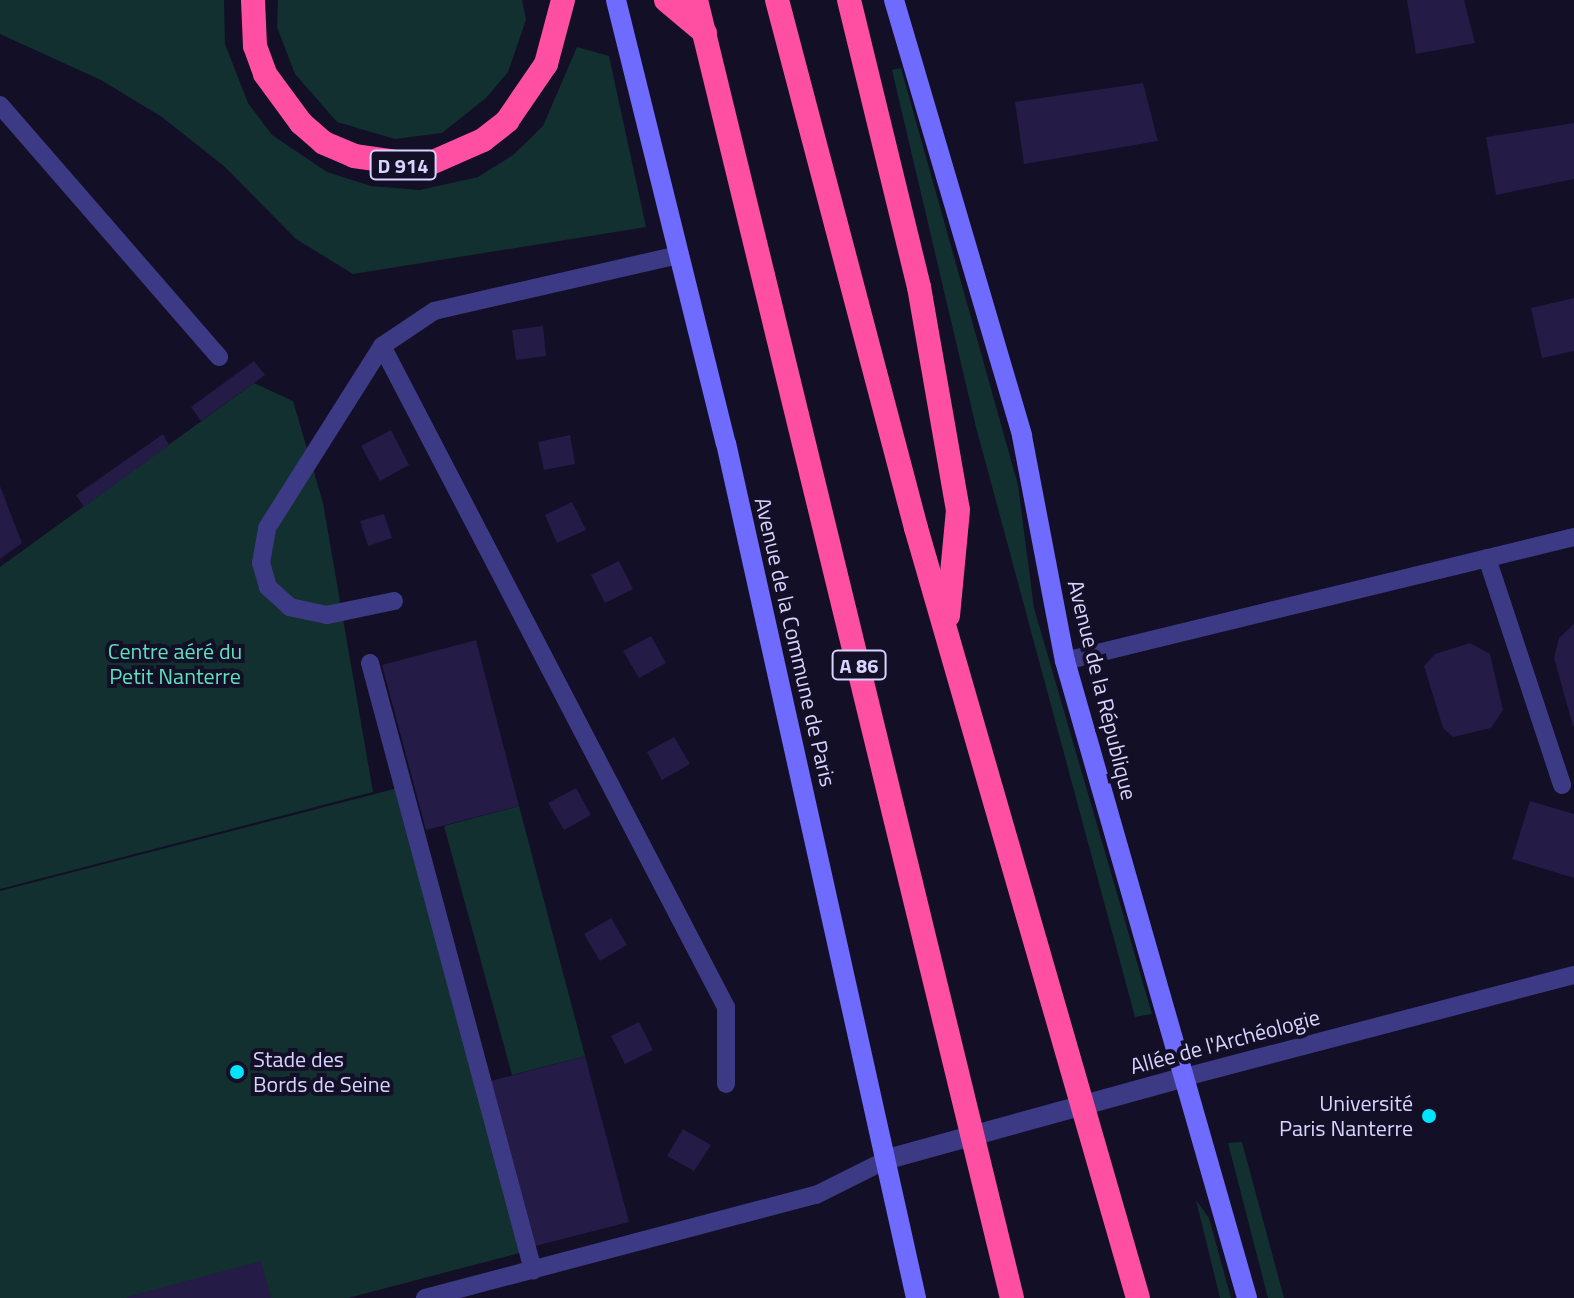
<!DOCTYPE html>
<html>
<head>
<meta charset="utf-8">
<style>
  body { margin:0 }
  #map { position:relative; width:1574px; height:1298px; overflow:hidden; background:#130f26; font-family:"Titillium Web",sans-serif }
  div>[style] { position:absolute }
  .green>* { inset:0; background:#12302f }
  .building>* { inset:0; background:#241b47 }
  .lane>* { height:18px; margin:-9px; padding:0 9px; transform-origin:9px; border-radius:9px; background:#3d3a85 }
  .street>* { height:20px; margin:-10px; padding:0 10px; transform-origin:10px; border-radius:10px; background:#3d3a85 }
  .secondary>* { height:20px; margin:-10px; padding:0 10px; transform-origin:10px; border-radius:10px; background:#6f6bff }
  .highway>* { height:24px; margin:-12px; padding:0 12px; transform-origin:12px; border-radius:12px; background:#ff4fa3 }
  .dots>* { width:22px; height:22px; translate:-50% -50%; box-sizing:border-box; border:4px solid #130f26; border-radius:50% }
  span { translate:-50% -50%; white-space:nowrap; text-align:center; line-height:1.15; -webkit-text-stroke:8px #130f26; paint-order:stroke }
  .shield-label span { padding:2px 6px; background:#130f26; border:2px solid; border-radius:6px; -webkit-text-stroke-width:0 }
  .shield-label { font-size:20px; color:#d9d4ff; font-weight:700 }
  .street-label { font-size:22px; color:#d9d4ff }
  .park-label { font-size:22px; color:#5fe0c0 }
  .poi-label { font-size:22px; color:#d9d4ff }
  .left { translate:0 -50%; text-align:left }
  .right { translate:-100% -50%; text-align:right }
</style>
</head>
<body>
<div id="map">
  <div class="green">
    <div style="clip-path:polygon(0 0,224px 0,225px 44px,248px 103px,272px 135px,327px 172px,371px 186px,420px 190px,478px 177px,513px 155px,543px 126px,577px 47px,609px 56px,646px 227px,353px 274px,296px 239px,225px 167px,162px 117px,101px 80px,0 34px)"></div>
    <div style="clip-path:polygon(278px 0,522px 0,526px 20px,508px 72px,486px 98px,442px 133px,395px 139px,337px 122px,295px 74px,277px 27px)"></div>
    <div style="clip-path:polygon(901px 68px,1018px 485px,1034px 608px,1152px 1014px,1135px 1017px,976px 427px,892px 70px)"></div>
    <div style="clip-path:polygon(254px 383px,293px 401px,323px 503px,373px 792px,0 889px,0 567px)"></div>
    <div style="clip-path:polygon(398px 788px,523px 1252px,348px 1298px,0 1298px,0 891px)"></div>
    <div style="clip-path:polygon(519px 806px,585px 1056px,512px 1075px,444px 826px)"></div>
    <div style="clip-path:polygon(1242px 1142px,1284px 1298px,1268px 1298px,1228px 1143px)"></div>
    <div style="clip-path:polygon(1196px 1200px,1209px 1218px,1231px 1298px,1220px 1298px)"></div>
  </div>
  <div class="building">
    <div style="clip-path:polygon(1407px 0,1464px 0,1475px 43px,1416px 54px)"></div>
    <div style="clip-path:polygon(1143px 83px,1158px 141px,1024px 164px,1015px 102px)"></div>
    <div style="clip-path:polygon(1574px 123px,1574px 179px,1496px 195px,1486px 137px)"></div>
    <div style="clip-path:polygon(1574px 298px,1574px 351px,1542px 358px,1531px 308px)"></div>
    <div style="clip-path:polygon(543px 326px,546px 356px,516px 360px,512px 330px)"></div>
    <div style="clip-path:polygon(254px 361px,265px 375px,201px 421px,191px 407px)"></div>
    <div style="clip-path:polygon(391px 430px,409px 465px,380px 481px,361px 446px)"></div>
    <div style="clip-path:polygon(163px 434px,169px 445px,84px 507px,76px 495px)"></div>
    <div style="clip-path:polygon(570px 435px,575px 464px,544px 470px,538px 442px)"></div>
    <div style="clip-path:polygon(0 486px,22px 543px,0 559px)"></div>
    <div style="clip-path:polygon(572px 502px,586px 530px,557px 543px,545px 515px)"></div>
    <div style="clip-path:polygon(384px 514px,392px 538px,368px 546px,360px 521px)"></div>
    <div style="clip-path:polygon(619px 561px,633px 589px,605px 603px,591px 575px)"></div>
    <div style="clip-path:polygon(1574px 624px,1574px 726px,1573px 726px,1554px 658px,1559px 638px)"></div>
    <div style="clip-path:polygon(651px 636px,666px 663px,639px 678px,623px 651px)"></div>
    <div style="clip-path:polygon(476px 640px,519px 806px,426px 830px,382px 665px)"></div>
    <div style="clip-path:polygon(1470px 643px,1490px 654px,1503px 710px,1491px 728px,1453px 737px,1443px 728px,1424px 666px,1435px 654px)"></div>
    <div style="clip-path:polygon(674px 737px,690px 764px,662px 780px,647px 752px)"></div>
    <div style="clip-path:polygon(576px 788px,591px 815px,564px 830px,548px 803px)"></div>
    <div style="clip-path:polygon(1530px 801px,1574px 814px,1574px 878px,1512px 859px)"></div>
    <div style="clip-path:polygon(611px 918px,627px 945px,600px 961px,584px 934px)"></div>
    <div style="clip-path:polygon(639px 1022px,653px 1050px,625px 1064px,611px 1036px)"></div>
    <div style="clip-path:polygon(585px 1056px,629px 1222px,535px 1246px,491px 1081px)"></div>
    <div style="clip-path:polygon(683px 1129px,711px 1145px,694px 1171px,667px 1156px)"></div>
    <div style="clip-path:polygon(261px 1261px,271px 1298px,128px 1298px,127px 1297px)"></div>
  </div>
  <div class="lane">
    <div style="left:0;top:105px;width:334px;rotate:49deg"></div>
    <div style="left:382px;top:346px;width:745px;rotate:62.51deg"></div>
    <div style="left:726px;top:1007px;width:77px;rotate:90deg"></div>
    <div style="left:1487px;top:558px;width:239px;rotate:71.7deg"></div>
    <div style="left:394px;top:601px;width:68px;rotate:168.2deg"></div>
    <div style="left:327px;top:615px;width:38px;rotate:-168deg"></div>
    <div style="left:290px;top:607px;width:30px;rotate:-138deg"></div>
    <div style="left:268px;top:587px;width:25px;rotate:-106deg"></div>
    <div style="left:261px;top:563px;width:36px;rotate:-80deg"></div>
    <div style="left:267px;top:528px;width:215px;rotate:-57.7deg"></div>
    <div style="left:382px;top:346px;width:63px;rotate:-33.9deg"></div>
    <div style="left:434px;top:311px;width:251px;rotate:-12.9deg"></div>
    <div style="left:1065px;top:661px;width:524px;rotate:-13.69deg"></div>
    <div style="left:370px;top:663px;width:629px;rotate:74.97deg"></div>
    <div style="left:1185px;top:1077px;width:402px;rotate:-14.7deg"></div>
    <div style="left:425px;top:1298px;width:404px;rotate:-14.8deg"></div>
    <div style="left:816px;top:1195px;width:80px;rotate:-26.6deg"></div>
  </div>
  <div class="street">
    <div style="left:888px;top:1159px;width:308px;rotate:-15.4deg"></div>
  </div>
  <div class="secondary">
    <div style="left:616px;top:0;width:456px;rotate:76.1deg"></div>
    <div style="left:726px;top:443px;width:876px;rotate:77.47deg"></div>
    <div style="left:894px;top:0;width:454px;rotate:73.6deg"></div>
    <div style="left:1022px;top:436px;width:229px;rotate:79.2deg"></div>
    <div style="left:1065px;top:661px;width:662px;rotate:74.05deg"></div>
  </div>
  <div class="highway">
    <div style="left:253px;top:0;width:46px;rotate:87.5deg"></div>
    <div style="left:255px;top:46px;width:30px;rotate:70deg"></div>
    <div style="left:265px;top:74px;width:61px;rotate:53.7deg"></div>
    <div style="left:301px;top:123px;width:30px;rotate:41deg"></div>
    <div style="left:324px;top:143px;width:33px;rotate:23deg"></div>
    <div style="left:354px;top:156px;width:71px;rotate:8.1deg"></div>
    <div style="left:424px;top:166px;width:64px;rotate:-23.8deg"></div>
    <div style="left:483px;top:140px;width:31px;rotate:-38deg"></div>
    <div style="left:507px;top:121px;width:69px;rotate:-55.6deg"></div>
    <div style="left:546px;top:64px;width:66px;rotate:-75.1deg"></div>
    <div style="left:666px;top:0;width:51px;rotate:40.2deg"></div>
    <div style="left:696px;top:0;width:1336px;rotate:76.32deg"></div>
    <div style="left:777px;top:0;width:546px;rotate:75.25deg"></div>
    <div style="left:916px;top:528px;width:801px;rotate:73.92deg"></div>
    <div style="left:849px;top:0;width:295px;rotate:76.3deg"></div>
    <div style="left:919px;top:287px;width:226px;rotate:80.1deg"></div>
    <div style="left:958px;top:510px;width:106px;rotate:95.4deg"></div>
  </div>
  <div class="dots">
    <div style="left:237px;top:1072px;background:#00e5ff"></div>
    <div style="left:1429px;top:1116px;background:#00e5ff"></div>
  </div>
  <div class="shield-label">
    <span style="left:403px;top:165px">D 914</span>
    <span style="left:859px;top:665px">A 86</span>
  </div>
  <div class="street-label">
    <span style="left:795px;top:642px;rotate:77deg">Avenue de la Commune de Paris</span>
    <span style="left:1102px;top:690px;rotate:76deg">Avenue de la République</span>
    <span style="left:1225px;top:1042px;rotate:-15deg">Allée de l'Archéologie</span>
  </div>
  <div class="park-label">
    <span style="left:175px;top:664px">Centre aéré du<br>Petit Nanterre</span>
  </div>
  <div class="poi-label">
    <span class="left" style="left:253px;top:1072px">Stade des<br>Bords de Seine</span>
    <span class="right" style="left:1413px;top:1116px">Université<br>Paris Nanterre</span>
  </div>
</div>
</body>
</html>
